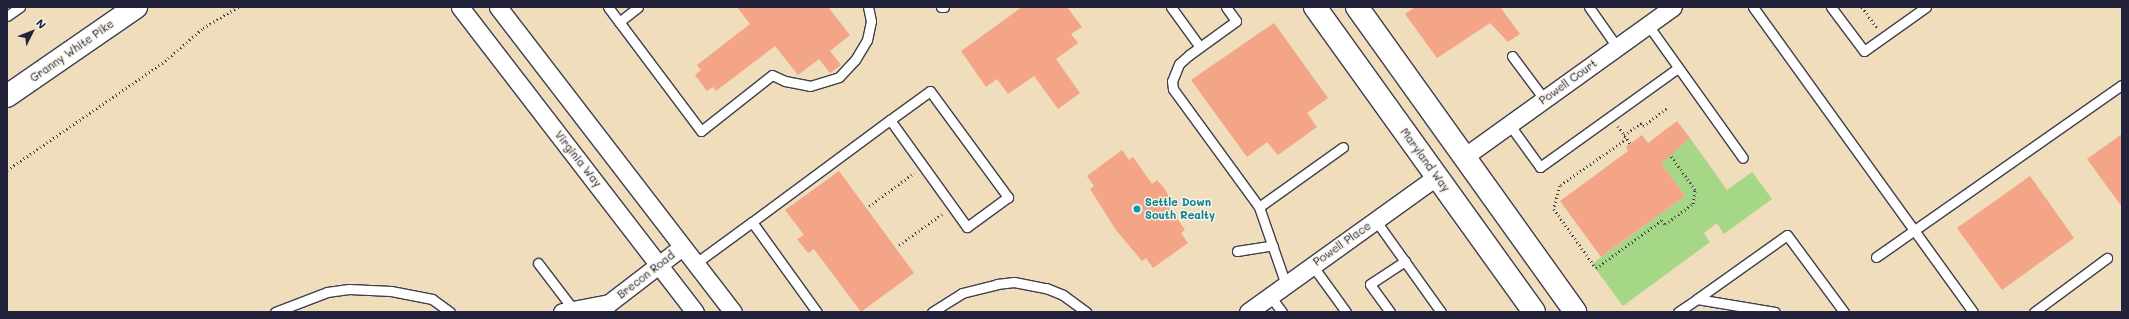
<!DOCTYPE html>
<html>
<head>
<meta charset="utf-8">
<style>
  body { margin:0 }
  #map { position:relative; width:2129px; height:319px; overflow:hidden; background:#efddbc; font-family:Mali,sans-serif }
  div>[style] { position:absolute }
  .green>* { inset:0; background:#a5d786 }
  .building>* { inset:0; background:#f4a487 }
  .path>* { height:2.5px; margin-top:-1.25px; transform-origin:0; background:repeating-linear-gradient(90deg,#413e4e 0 1px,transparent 0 4px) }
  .roads { filter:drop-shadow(1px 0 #413e4e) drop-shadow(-1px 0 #413e4e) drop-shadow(0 1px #413e4e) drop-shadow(0 -1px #413e4e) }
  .service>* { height:9px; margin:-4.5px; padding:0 4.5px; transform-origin:4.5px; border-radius:4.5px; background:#fff }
  .minor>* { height:17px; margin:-8.5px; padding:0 8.5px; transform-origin:8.5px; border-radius:8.5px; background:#fff }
  .secondary>* { height:22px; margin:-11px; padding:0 11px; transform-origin:11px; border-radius:11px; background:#fff }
  .dots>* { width:11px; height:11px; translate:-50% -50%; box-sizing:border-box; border:2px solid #f7f3e8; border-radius:50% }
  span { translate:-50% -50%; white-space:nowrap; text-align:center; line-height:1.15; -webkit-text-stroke:3px #f7f3e8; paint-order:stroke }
  .street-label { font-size:11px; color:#22223b }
  .culture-label { font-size:11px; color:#0d838f; font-weight:700 }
  .left { translate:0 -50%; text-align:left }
  .frame { position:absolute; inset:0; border:8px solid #22223b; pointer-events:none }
  .north { position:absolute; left:12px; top:12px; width:40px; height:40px; -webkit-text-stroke:3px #f7f3e8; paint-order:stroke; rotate:48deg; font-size:11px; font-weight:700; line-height:16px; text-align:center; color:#22223b }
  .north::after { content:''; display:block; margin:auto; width:14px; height:18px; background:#22223b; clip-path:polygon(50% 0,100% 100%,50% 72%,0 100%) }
</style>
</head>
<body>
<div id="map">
  <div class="green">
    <div style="clip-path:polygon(1690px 138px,1727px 190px,1752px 172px,1772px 199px,1724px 234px,1717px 223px,1704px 233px,1710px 242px,1623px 306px,1592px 264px,1685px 196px,1661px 163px,1665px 160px,1664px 157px)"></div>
  </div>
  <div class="building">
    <div style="clip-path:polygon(737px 7px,828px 7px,850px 35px,830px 51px,841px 65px,830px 73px,819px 59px,798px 75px,775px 46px,716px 91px,713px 87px,707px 91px,695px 75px,701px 70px,697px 65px,750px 24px)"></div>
    <div style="clip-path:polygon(1022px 7px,1067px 7px,1082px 27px,1071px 34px,1078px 43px,1056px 59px,1080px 93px,1058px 109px,1034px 76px,1008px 94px,997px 79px,986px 87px,961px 51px)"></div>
    <div style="clip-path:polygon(1415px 7px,1500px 7px,1520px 34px,1508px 42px,1490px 23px,1437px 58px,1405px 14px)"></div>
    <div style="clip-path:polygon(1274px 23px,1328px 98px,1307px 113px,1317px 127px,1278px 155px,1267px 142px,1247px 157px,1191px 80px)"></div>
    <div style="clip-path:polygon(1677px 121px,1690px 138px,1661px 163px,1685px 196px,1601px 257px,1560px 201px,1628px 151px,1626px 147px,1642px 135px,1648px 143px)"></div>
    <div style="clip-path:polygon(2122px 134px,2122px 207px,2087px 159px)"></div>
    <div style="clip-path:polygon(1122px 150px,1129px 160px,1133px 157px,1152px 184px,1157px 180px,1165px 189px,1171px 201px,1167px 204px,1185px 230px,1181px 233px,1188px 243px,1153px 268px,1146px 258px,1142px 261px,1116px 230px,1090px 189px,1094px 186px,1087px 176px)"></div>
    <div style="clip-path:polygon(839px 171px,914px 273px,861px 312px,814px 249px,808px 253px,797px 239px,804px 235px,785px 210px)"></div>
    <div style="clip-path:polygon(2030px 176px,2074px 238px,2002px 290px,1957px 228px)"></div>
  </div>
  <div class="path">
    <div style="left:1862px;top:7px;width:26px;rotate:54deg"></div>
    <div style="left:1618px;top:126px;width:21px;rotate:55deg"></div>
    <div style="left:1624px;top:135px;width:21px;rotate:-35deg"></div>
    <div style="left:1641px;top:123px;width:4px;rotate:56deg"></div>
    <div style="left:1643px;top:126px;width:30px;rotate:-37deg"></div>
    <div style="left:1627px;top:139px;width:82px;rotate:145deg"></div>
    <div style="left:1560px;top:186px;width:24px;rotate:105deg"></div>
    <div style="left:1554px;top:209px;width:72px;rotate:54.6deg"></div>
    <div style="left:1596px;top:268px;width:82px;rotate:-36deg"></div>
    <div style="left:1662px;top:220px;width:5px;rotate:53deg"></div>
    <div style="left:1665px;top:224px;width:34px;rotate:-36deg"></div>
    <div style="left:1693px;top:204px;width:14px;rotate:-82deg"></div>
    <div style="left:1695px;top:190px;width:44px;rotate:-125.8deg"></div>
    <div style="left:7px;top:170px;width:192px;rotate:-34.6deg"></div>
    <div style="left:165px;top:61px;width:50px;rotate:-41deg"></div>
    <div style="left:203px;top:28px;width:41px;rotate:-31deg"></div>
    <div style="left:869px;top:206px;width:56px;rotate:-36.3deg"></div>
    <div style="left:899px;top:245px;width:53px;rotate:-35.8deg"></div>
  </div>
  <div class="roads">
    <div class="service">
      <div style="left:608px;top:7px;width:155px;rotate:53.1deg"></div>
      <div style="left:701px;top:131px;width:90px;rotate:-38.3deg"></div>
      <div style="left:772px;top:75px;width:14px;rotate:25deg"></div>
      <div style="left:785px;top:81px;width:25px;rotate:11deg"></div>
      <div style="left:810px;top:86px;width:30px;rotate:-17deg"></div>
      <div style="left:839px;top:77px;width:23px;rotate:-47deg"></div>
      <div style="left:855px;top:60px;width:23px;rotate:-59deg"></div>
      <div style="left:867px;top:40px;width:19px;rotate:-78deg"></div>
      <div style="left:871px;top:21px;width:14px;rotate:-102deg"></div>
      <div style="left:941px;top:7px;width:3px"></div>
      <div style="left:1171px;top:7px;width:49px;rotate:54.1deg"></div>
      <div style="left:1226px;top:7px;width:17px;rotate:54deg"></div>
      <div style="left:1236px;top:21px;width:58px;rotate:144.1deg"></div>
      <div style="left:1189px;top:55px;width:13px;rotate:138deg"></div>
      <div style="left:1179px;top:64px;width:18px;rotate:112deg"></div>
      <div style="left:1172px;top:81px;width:8px;rotate:83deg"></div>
      <div style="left:1173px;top:89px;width:146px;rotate:53.9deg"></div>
      <div style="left:1589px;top:7px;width:49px;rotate:55deg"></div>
      <div style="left:1753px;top:7px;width:376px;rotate:54.2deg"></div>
      <div style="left:1831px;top:7px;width:55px;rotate:53.1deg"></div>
      <div style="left:1864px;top:51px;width:76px;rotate:-35.4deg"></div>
      <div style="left:7px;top:16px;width:16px;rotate:-35deg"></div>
      <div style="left:619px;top:22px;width:24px;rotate:-38deg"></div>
      <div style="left:1648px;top:25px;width:163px;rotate:54.5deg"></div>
      <div style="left:1512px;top:56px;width:54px;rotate:53.3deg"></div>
      <div style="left:1509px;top:124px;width:53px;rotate:54.2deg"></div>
      <div style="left:1540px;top:167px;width:170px;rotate:-35.7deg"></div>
      <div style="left:1376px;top:221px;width:112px;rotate:54.5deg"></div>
      <div style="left:752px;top:222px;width:172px;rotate:-36.5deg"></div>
      <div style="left:890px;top:120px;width:49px;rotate:-35.9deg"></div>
      <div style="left:930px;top:91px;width:132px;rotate:53.7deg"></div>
      <div style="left:1008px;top:197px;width:51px;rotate:143.8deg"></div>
      <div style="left:967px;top:227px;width:132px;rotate:-125.7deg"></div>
      <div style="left:1237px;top:251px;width:36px;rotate:-9deg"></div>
      <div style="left:1876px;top:257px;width:300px;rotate:-35deg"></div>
      <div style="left:538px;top:263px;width:58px;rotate:52.7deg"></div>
      <div style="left:696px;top:263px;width:69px;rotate:-36.2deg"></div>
      <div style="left:752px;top:222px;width:111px;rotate:54.2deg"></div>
      <div style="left:1312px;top:265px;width:58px;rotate:54.1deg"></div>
      <div style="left:1286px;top:285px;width:83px;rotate:-109.1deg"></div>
      <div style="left:1259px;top:207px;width:103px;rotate:-35.5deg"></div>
      <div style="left:1270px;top:296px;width:20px;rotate:53deg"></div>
      <div style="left:1697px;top:299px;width:110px;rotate:-35.4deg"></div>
      <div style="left:1787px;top:235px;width:96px;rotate:53.5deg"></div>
      <div style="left:275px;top:312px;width:56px;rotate:-21deg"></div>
      <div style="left:327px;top:292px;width:22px;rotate:-8deg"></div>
      <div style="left:349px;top:289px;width:42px;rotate:2.7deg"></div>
      <div style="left:391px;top:291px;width:42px;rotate:11deg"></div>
      <div style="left:432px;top:299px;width:22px;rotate:36deg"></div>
      <div style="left:932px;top:312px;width:36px;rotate:-32deg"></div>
      <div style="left:962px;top:293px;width:36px;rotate:-14deg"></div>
      <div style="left:997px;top:284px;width:17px;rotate:-7deg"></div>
      <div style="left:1014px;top:282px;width:33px;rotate:11deg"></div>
      <div style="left:1046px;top:288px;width:18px;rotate:22deg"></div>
      <div style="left:1063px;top:295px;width:29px;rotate:36deg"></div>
      <div style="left:1390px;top:312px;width:34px;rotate:-126deg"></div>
      <div style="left:1370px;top:284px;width:42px;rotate:-33.3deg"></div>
      <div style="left:1678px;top:312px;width:23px;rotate:-34deg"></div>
      <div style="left:1697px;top:299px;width:79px;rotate:9.5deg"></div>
      <div style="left:2034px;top:312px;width:91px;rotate:-36.5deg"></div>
    </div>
    <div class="minor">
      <div style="left:460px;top:7px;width:385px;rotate:52.4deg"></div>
      <div style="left:498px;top:7px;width:385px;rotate:52.4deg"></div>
      <div style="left:1464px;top:157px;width:257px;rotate:-35.7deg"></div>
      <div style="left:562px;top:312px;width:48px;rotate:-10.8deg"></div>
      <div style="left:609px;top:303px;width:92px;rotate:-37.5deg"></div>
      <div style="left:1248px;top:312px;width:233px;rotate:-35.7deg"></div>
    </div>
    <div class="secondary">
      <div style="left:1315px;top:7px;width:375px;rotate:54.3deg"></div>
      <div style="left:1357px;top:7px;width:375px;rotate:54.4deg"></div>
      <div style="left:7px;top:96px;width:157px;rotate:-34.6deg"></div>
    </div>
  </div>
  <div class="dots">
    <div style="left:1137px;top:209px;background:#0f9aa8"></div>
  </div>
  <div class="street-label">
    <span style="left:72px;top:51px;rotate:-35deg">Granny White Pike</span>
    <span style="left:1568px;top:82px;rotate:-36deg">Powell Court</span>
    <span style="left:578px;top:159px;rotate:52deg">Virginia Way</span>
    <span style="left:1425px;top:160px;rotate:54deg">Maryland Way</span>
    <span style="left:1342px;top:244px;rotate:-35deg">Powell Place</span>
    <span style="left:646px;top:275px;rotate:-38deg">Brecon Road</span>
  </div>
  <div class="culture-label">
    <span class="left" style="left:1145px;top:209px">Settle Down<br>South Realty</span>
  </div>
  <div class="frame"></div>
  <div class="north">N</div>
</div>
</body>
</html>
